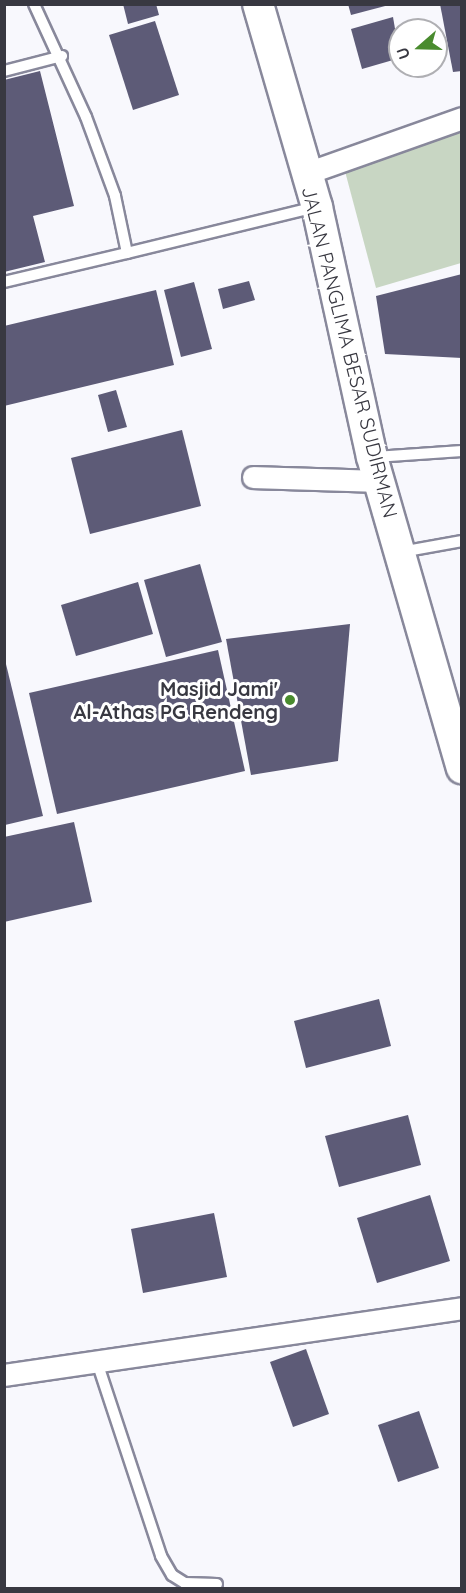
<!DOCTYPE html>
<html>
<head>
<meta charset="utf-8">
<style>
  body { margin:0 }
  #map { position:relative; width:466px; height:1593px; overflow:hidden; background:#f8f8fd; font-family:Quicksand,sans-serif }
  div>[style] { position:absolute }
  .green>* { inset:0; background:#c8d6c3 }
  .building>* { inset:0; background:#5d5b77 }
  .roads { filter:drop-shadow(2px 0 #88889b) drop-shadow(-2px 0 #88889b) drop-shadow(0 2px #88889b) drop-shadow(0 -2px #88889b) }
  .lane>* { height:10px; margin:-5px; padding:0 5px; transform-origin:5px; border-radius:5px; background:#fff }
  .street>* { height:21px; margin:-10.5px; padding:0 10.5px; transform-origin:10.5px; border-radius:10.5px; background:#fff }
  .secondary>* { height:30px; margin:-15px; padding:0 15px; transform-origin:15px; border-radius:15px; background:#fff }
  .dots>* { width:16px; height:16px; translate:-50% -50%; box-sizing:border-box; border:3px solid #fff; border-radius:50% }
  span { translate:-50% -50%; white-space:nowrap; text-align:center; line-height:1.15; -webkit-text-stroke:6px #fff; paint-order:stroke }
  .street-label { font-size:20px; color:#383841 }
  .poi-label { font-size:20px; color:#383841; font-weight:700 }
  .right { translate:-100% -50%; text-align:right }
  .frame { position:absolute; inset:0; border:6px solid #383841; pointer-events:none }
  .north { position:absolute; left:388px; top:18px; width:60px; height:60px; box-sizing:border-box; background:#fff; border:2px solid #afafb3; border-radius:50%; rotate:250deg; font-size:16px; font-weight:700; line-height:24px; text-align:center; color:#383841 }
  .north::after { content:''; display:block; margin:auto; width:21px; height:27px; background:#498b2e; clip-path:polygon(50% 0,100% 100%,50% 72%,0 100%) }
</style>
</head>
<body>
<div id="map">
  <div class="green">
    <div style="clip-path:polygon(461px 118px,461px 263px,376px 288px,342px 160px)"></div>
  </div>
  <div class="building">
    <div style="clip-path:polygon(123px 4px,156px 4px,159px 15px,128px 24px)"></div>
    <div style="clip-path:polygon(348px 4px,389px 4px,389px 5px,351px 15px)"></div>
    <div style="clip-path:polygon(440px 4px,462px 4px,462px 71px,453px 72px)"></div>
    <div style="clip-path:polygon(393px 17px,400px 58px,362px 69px,351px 29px)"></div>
    <div style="clip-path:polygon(155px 21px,179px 95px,133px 110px,109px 35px)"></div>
    <div style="clip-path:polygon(40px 71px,74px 206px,33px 216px,45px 262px,4px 272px,4px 80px)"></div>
    <div style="clip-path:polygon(462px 274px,462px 358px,385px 354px,376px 296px)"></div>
    <div style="clip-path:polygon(249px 281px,255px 300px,223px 309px,218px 289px)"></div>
    <div style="clip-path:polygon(194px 282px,212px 349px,181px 357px,164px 290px)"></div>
    <div style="clip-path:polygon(156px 290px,174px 365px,4px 406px,4px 326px)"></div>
    <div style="clip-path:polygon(116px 390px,127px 427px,108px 432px,98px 395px)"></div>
    <div style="clip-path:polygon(182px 430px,201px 506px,90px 534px,71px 458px)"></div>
    <div style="clip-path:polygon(200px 564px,222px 642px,166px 657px,144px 580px)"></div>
    <div style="clip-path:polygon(138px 582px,153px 634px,76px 656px,61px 605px)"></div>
    <div style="clip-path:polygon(350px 624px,338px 761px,251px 775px,226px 639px)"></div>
    <div style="clip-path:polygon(218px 650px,245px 771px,57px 814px,29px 693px)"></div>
    <div style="clip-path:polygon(5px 660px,43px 816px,5px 825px)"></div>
    <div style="clip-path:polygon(74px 822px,92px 902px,4px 922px,4px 837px)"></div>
    <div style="clip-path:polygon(379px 999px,391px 1046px,306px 1068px,294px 1021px)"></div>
    <div style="clip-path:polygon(408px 1115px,421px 1165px,339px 1187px,325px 1136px)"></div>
    <div style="clip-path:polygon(430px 1195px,450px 1261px,377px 1283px,357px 1218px)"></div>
    <div style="clip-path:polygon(214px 1213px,227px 1277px,143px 1293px,131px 1229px)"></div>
    <div style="clip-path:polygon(306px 1349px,329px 1414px,293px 1427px,270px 1362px)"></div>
    <div style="clip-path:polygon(419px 1411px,439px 1468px,398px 1482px,378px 1425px)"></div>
  </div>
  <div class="roads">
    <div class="lane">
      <div style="left:34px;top:4px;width:124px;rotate:65.3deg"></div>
      <div style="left:86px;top:117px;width:84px;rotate:69.8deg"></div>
      <div style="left:115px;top:196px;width:58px;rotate:78.1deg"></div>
      <div style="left:127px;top:253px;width:195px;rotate:-13.7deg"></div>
      <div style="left:4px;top:71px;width:60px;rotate:-14.5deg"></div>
      <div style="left:4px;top:282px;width:126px;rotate:-13.3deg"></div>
      <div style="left:375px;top:457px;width:87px;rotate:-3.9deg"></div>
      <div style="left:401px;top:552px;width:62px;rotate:-10.2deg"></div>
      <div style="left:96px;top:1359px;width:207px;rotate:71.7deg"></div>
      <div style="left:161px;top:1556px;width:22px;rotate:60deg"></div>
      <div style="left:172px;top:1575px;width:15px;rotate:32deg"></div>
      <div style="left:185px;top:1583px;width:32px;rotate:2deg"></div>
    </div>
    <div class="street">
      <div style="left:307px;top:173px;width:164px;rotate:-19.5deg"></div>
      <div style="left:253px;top:477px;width:125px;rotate:1.8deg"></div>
      <div style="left:4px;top:1375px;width:463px;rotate:-8.3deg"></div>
    </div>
    <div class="secondary">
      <div style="left:258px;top:4px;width:211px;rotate:73.8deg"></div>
      <div style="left:317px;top:207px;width:256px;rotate:77.6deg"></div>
      <div style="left:372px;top:457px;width:324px;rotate:73.9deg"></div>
    </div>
  </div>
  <div class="dots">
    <div style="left:290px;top:700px;background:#498b2e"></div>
  </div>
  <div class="street-label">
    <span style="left:350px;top:352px;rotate:76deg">JALAN PANGLIMA BESAR SUDIRMAN</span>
  </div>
  <div class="poi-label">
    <span class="right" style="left:278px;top:700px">Masjid Jami'<br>Al-Athas PG Rendeng</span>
  </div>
  <div class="frame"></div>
  <div class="north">U</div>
</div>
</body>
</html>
